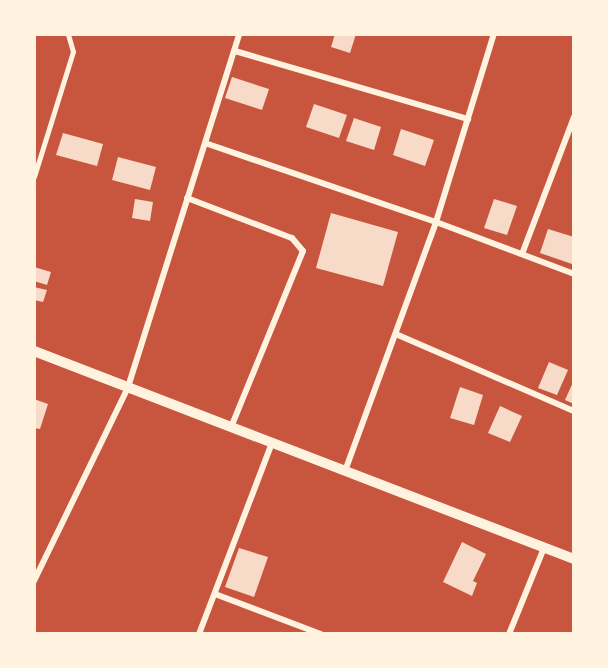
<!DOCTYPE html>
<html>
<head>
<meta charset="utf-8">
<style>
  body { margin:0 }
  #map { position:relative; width:608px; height:668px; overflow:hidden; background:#c8553d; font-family:"Public Sans",sans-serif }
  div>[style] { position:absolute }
  .building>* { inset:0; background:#f7dbc8 }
  .service>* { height:4.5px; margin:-2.25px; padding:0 2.25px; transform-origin:2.25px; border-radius:2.25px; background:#fff3e0 }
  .minor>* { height:6px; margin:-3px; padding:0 3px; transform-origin:3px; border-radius:3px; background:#fff3e0 }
  .tertiary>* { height:10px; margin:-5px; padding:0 5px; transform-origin:5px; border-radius:5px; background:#fff3e0 }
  span { translate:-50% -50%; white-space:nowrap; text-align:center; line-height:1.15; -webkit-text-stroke:4.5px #fff3e0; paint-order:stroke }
  .frame { position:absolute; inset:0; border:36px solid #fff3e0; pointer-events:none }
</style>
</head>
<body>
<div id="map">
  <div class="building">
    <div style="clip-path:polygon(335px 34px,356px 34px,350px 53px,331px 47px)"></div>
    <div style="clip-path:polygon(232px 77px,269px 89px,262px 110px,225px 98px)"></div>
    <div style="clip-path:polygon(314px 104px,347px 115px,339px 138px,306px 127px)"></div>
    <div style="clip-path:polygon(354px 118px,381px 127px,374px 150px,346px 141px)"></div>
    <div style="clip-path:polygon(401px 129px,434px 140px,425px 166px,393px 155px)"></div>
    <div style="clip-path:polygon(63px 133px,103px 144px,97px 166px,56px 155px)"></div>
    <div style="clip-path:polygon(118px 157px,156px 167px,150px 190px,112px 180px)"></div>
    <div style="clip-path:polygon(135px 199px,153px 202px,150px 221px,132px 218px)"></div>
    <div style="clip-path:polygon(494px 199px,517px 206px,507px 235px,484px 228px)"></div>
    <div style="clip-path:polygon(331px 213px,398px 232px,383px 286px,316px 268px)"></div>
    <div style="clip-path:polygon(548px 229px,574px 237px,572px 264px,540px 253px)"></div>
    <div style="clip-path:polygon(34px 267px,51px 272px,47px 285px,34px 281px)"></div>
    <div style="clip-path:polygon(34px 287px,47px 290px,43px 302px,34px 300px)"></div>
    <div style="clip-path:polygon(549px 362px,568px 370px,557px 395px,538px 388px)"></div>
    <div style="clip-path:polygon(574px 380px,574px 404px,565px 400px)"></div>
    <div style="clip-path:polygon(460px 387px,483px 395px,474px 425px,450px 418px)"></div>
    <div style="clip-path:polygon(34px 399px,48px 404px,40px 429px,34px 428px)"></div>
    <div style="clip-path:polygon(500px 406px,522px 416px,510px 442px,488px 433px)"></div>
    <div style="clip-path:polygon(462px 542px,486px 554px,473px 581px,477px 583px,472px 596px,443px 582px)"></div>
    <div style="clip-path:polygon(239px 548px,268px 557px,254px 597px,225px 587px)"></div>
  </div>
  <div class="service">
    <div style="left:34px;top:177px;width:131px;rotate:-72.7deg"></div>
    <div style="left:73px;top:52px;width:19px;rotate:-106deg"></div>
  </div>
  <div class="minor">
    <div style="left:235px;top:51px;width:243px;rotate:16.3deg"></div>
    <div style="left:205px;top:143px;width:244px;rotate:18.9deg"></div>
    <div style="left:436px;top:222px;width:147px;rotate:20.6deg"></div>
    <div style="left:187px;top:198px;width:112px;rotate:20.9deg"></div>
    <div style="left:292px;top:238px;width:17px;rotate:50deg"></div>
    <div style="left:303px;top:251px;width:190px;rotate:112.2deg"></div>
    <div style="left:522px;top:254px;width:147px;rotate:-69.2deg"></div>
    <div style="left:398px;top:335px;width:192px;rotate:23.4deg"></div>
    <div style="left:345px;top:471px;width:265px;rotate:-69.9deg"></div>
    <div style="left:436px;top:222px;width:197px;rotate:-72.9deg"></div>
    <div style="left:34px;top:581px;width:216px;rotate:-64.1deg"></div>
    <div style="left:128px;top:387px;width:370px;rotate:-72.5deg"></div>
    <div style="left:215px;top:594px;width:113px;rotate:20.7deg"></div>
    <div style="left:199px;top:634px;width:204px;rotate:-69.1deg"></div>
    <div style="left:509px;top:634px;width:93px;rotate:-67.9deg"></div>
  </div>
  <div class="tertiary">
    <div style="left:34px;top:351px;width:579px;rotate:21.07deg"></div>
  </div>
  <div class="frame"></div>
</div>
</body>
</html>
